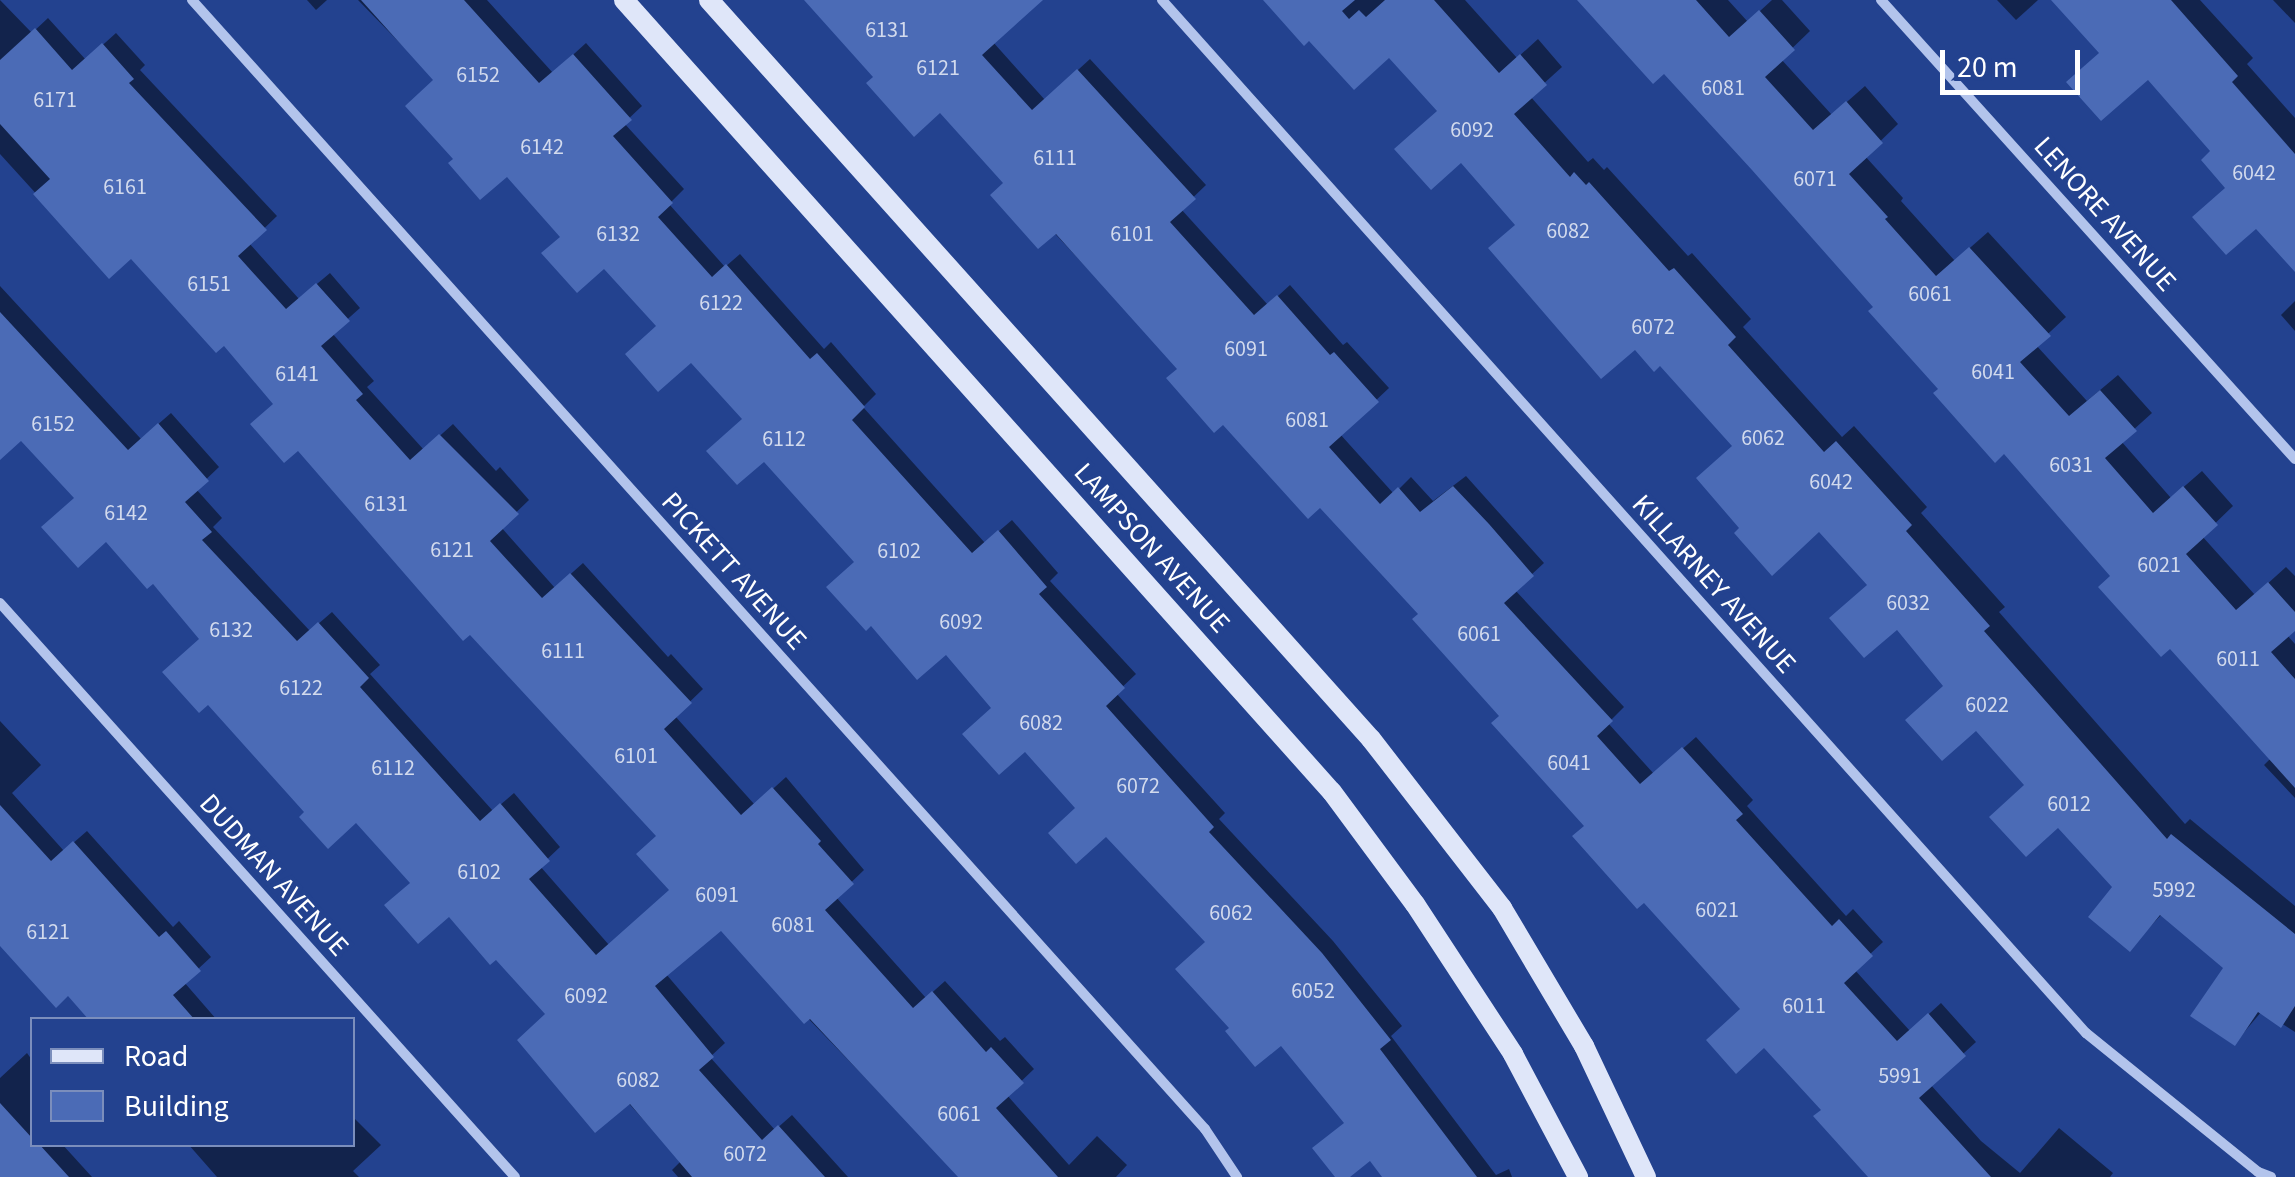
<!DOCTYPE html>
<html>
<head>
<meta charset="utf-8">
<style>
  body { margin:0 }
  #map { position:relative; width:2295px; height:1177px; overflow:hidden; background:#23428f; font-family:"Source Sans 3",sans-serif }
  div>[style] { position:absolute }
  .shadow>* { inset:0; background:#0007 }
  .building>* { inset:0; background:#4b6bb6 }
  .street>* { height:10px; margin:-5px; padding:0 5px; transform-origin:5px; border-radius:5px; background:#b3c4ec }
  .secondary>* { height:20px; margin:-10px; padding:0 10px; transform-origin:10px; border-radius:10px; background:#dfe6f9 }
  span { translate:-50% -50%; white-space:nowrap; text-align:center; line-height:1.15; -webkit-text-stroke:8px #23428f; paint-order:stroke }
  .number-label { font-size:22px; color:#d2daed }
  .number-label span { -webkit-text-stroke-width:0 }
  .street-label { font-size:28px; color:#fff }
  .legend { position:absolute; left:30px; top:1017px; width:325px; height:130px; box-sizing:border-box; background:#23428f; border:2px solid #7b8ebc; margin:0; padding:12px 18px; list-style:none; font-size:30px; color:#fff }
  .legend li { display:flex; align-items:center; gap:20px; height:50px }
  .legend b { width:50px; border:2px solid #7b8ebc }
  .scale { position:absolute; left:1940px; top:50px; width:140px; height:45px; box-sizing:border-box; border:5px solid #fff; border-top:0; padding-left:12px; font-size:30px; line-height:35px; white-space:nowrap; color:#fff; -webkit-text-stroke:8px #23428f; paint-order:stroke }
</style>
</head>
<body>
<div id="map">
  <div class="shadow">
    <div style="clip-path:polygon(0 0,32px 33px,48px 18px,86px 60px,116px 33px,145px 65px,140px 70px,277px 216px,249px 243px,299px 299px,330px 273px,360px 308px,332px 333px,374px 381px,367px 387px,424px 450px,453px 424px,496px 471px,500px 467px,529px 500px,501px 527px,555px 588px,583px 563px,668px 657px,671px 654px,703px 689px,675px 716px,755px 805px,786px 777px,864px 870px,836px 897px,926px 998px,945px 981px,1000px 1041px,1005px 1037px,1034px 1069px,1007px 1095px,1069px 1165px,1097px 1136px,1127px 1165px,1116px 1177px,961px 1177px,721px 928px,666px 974px,725px 1043px,710px 1057px,775px 1130px,792px 1115px,848px 1177px,678px 1177px,672px 1170px,681px 1161px,496px 957px,412px 882px,356px 820px,307px 812px,202px 638px,21px 437px,0 456px,0 286px,141px 439px,171px 413px,219px 467px,196px 489px,222px 518px,213px 527px,310px 631px,332px 612px,380px 665px,370px 674px,493px 811px,514px 793px,560px 847px,540px 866px,609px 945px,672px 889px,659px 836px,224px 343px,131px 256px,110px 275px,0 154px)"></div>
    <div style="clip-path:polygon(307px 0,327px 0,316px 10px)"></div>
    <div style="clip-path:polygon(358px 0,487px 0,553px 73px,586px 43px,642px 106px,624px 123px,684px 189px,669px 204px,725px 267px,740px 254px,824px 349px,831px 342px,876px 394px,863px 407px,985px 543px,1012px 520px,1058px 573px,1050px 581px,1136px 674px,1116px 693px,1225px 813px,1219px 819px,1333px 941px,1402px 1026px,1391px 1036px,1496px 1175px,1509px 1169px,1512px 1177px,1385px 1177px,1371px 1158px,1346px 1177px,1338px 1177px,1316px 1148px,1346px 1122px,1282px 1042px,1232px 1028px,1208px 941px,1078px 807px,946px 651px,857px 561px,745px 419px,604px 265px,562px 236px,507px 174px,456px 159px,436px 80px)"></div>
    <div style="clip-path:polygon(807px 0,1038px 0,993px 42px,1045px 100px,1090px 59px,1206px 185px,1181px 209px,1268px 305px,1290px 285px,1343px 345px,1347px 342px,1389px 388px,1340px 434px,1394px 494px,1411px 477px,1433px 501px,1466px 476px,1544px 563px,1515px 590px,1624px 707px,1608px 723px,1654px 774px,1696px 737px,1753px 800px,1747px 806px,1846px 916px,1853px 909px,1883px 942px,1854px 969px,1910px 1031px,1941px 1003px,1976px 1042px,1930px 1084px,1981px 1141px,2020px 1173px,2059px 1128px,2113px 1173px,2110px 1177px,1871px 1177px,1824px 1109px,1587px 825px,1421px 614px,1320px 505px,1180px 368px,940px 110px,876px 76px)"></div>
    <div style="clip-path:polygon(1273px 0,1465px 0,1517px 58px,1538px 39px,1562px 67px,1530px 96px,1588px 162px,1593px 158px,1604px 170px,1607px 167px,1688px 256px,1692px 253px,1751px 319px,1743px 327px,1842px 437px,1854px 426px,1927px 507px,1921px 513px,2005px 607px,1999px 612px,2185px 824px,2190px 819px,2295px 906px,2295px 1032px,2262px 1011px,2235px 1043px,2226px 967px,2162px 914px,2130px 948px,2116px 886px,2027px 785px,1869px 584px,1819px 529px,1742px 528px,1735px 445px,1660px 362px,1517px 224px,1439px 110px,1390px 55px)"></div>
    <div style="clip-path:polygon(1583px 0,1728px 0,1748px 22px,1772px 0,1782px 0,1810px 31px,1781px 59px,1832px 115px,1865px 86px,1898px 124px,1865px 156px,1903px 198px,1901px 201px,1955px 261px,1988px 232px,2066px 317px,2036px 345px,2087px 401px,2118px 375px,2152px 413px,2121px 441px,2171px 498px,2202px 471px,2233px 506px,2202px 536px,2255px 595px,2286px 567px,2295px 576px,2295px 628px,2287px 635px,2295px 644px,2295px 798px,2264px 765px,2271px 758px,2005px 450px,1941px 389px,1876px 307px,1664px 70px)"></div>
    <div style="clip-path:polygon(1997px 0,2038px 0,2016px 20px)"></div>
    <div style="clip-path:polygon(2054px 0,2200px 0,2253px 58px,2247px 64px,2295px 118px,2295px 268px,2228px 187px,2213px 151px,2148px 76px,2101px 52px)"></div>
    <div style="clip-path:polygon(2273px 0,2295px 0,2295px 23px)"></div>
    <div style="clip-path:polygon(2295px 301px,2295px 331px,2281px 315px)"></div>
    <div style="clip-path:polygon(0 721px,41px 765px,12px 793px,64px 851px,87px 831px,173px 927px,179px 921px,211px 957px,184px 982px,217px 1020px,92px 1020px,69px 993px,0 942px)"></div>
    <div style="clip-path:polygon(27px 1053px,32px 1060px,32px 1144px,62px 1144px,92px 1177px,0 1177px,0 1078px)"></div>
    <div style="clip-path:polygon(352px 1116px,381px 1145px,353px 1171px,359px 1177px,217px 1177px,188px 1144px,352px 1144px)"></div>
  </div>
  <div class="building">
    <div style="clip-path:polygon(361px 0,464px 0,539px 83px,573px 54px,632px 120px,613px 136px,673px 203px,658px 217px,712px 277px,726px 264px,810px 359px,817px 353px,865px 407px,852px 420px,972px 553px,998px 530px,1047px 587px,1039px 594px,1125px 688px,1106px 706px,1214px 827px,1209px 832px,1322px 953px,1391px 1040px,1380px 1049px,1477px 1177px,1382px 1177px,1370px 1161px,1350px 1177px,1335px 1177px,1312px 1148px,1344px 1123px,1281px 1046px,1255px 1067px,1225px 1031px,1229px 1028px,1175px 969px,1205px 942px,1106px 837px,1076px 864px,1048px 833px,1075px 808px,1025px 752px,999px 775px,962px 734px,991px 708px,946px 655px,917px 680px,871px 626px,866px 631px,826px 587px,854px 562px,764px 462px,737px 485px,706px 451px,742px 419px,691px 363px,658px 392px,625px 354px,656px 326px,604px 269px,577px 293px,541px 253px,560px 237px,507px 177px,480px 200px,448px 163px,453px 159px,405px 106px,433px 80px)"></div>
    <div style="clip-path:polygon(804px 0,1043px 0,982px 55px,1032px 110px,1077px 69px,1196px 199px,1170px 222px,1254px 315px,1277px 295px,1330px 355px,1334px 352px,1379px 402px,1329px 447px,1380px 504px,1398px 487px,1420px 512px,1453px 486px,1489px 524px,1534px 576px,1504px 603px,1613px 721px,1597px 736px,1640px 784px,1682px 747px,1743px 814px,1736px 820px,1832px 926px,1839px 919px,1873px 956px,1844px 983px,1897px 1041px,1928px 1013px,1966px 1056px,1919px 1098px,1991px 1177px,1868px 1177px,1813px 1116px,1821px 1110px,1764px 1048px,1736px 1074px,1706px 1040px,1740px 1009px,1644px 903px,1637px 909px,1572px 836px,1584px 826px,1491px 723px,1499px 716px,1412px 619px,1418px 614px,1320px 508px,1308px 519px,1223px 425px,1214px 433px,1166px 378px,1177px 369px,1056px 234px,1038px 249px,990px 195px,1003px 183px,940px 113px,914px 137px,866px 83px,873px 77px)"></div>
    <div style="clip-path:polygon(1263px 0,1355px 0,1342px 11px,1349px 19px,1359px 10px,1366px 17px,1385px 0,1434px 0,1499px 73px,1520px 54px,1547px 85px,1514px 114px,1570px 177px,1574px 172px,1586px 185px,1589px 182px,1669px 271px,1674px 268px,1736px 337px,1728px 345px,1824px 452px,1836px 441px,1912px 525px,1906px 531px,1990px 626px,1984px 631px,2167px 839px,2171px 834px,2295px 934px,2295px 1006px,2281px 1028px,2258px 1012px,2235px 1046px,2190px 1016px,2223px 968px,2160px 915px,2130px 952px,2088px 917px,2112px 887px,2058px 828px,2026px 857px,1989px 817px,2024px 785px,1976px 731px,1942px 761px,1905px 720px,1943px 686px,1897px 630px,1864px 658px,1829px 618px,1867px 585px,1819px 532px,1772px 576px,1734px 533px,1739px 528px,1696px 478px,1732px 446px,1660px 366px,1654px 372px,1635px 350px,1601px 379px,1488px 248px,1515px 225px,1461px 163px,1431px 190px,1394px 149px,1437px 111px,1389px 58px,1354px 90px,1309px 41px,1304px 46px)"></div>
    <div style="clip-path:polygon(1577px 0,1696px 0,1729px 37px,1759px 10px,1795px 50px,1765px 77px,1813px 130px,1846px 101px,1883px 143px,1849px 174px,1888px 217px,1885px 219px,1936px 276px,1969px 247px,2051px 336px,2020px 362px,2069px 416px,2100px 390px,2137px 431px,2105px 458px,2153px 513px,2183px 486px,2218px 525px,2186px 554px,2236px 610px,2268px 582px,2295px 612px,2295px 631px,2271px 652px,2295px 679px,2295px 788px,2170px 649px,2161px 657px,2098px 587px,2110px 576px,2004px 454px,1995px 463px,1933px 393px,1938px 389px,1868px 311px,1873px 307px,1752px 170px,1664px 74px,1653px 84px)"></div>
    <div style="clip-path:polygon(2051px 0,2171px 0,2238px 76px,2232px 82px,2295px 154px,2295px 272px,2256px 229px,2226px 255px,2192px 217px,2225px 188px,2201px 160px,2210px 151px,2148px 80px,2101px 121px,2066px 82px,2099px 53px)"></div>
    <div style="clip-path:polygon(35px 28px,72px 70px,102px 43px,134px 79px,129px 83px,267px 230px,238px 256px,286px 309px,316px 283px,350px 321px,321px 346px,363px 394px,356px 400px,410px 460px,439px 434px,519px 514px,490px 541px,542px 598px,570px 573px,692px 703px,664px 729px,741px 815px,772px 787px,821px 841px,818px 844px,854px 884px,825px 910px,913px 1008px,932px 991px,986px 1052px,991px 1047px,1024px 1083px,996px 1108px,1058px 1177px,958px 1177px,810px 1019px,804px 1024px,721px 931px,655px 986px,714px 1057px,699px 1070px,762px 1140px,778px 1125px,825px 1177px,692px 1177px,630px 1104px,595px 1133px,517px 1040px,545px 1014px,496px 960px,490px 965px,449px 917px,418px 944px,384px 905px,410px 883px,356px 823px,328px 849px,299px 817px,304px 812px,208px 705px,199px 713px,162px 672px,199px 639px,153px 584px,147px 589px,106px 542px,78px 568px,41px 527px,74px 498px,21px 441px,0 460px,0 312px,128px 450px,158px 423px,209px 481px,185px 502px,212px 532px,202px 540px,297px 641px,318px 622px,369px 678px,360px 687px,480px 821px,500px 803px,550px 861px,529px 879px,596px 955px,669px 890px,636px 854px,656px 836px,470px 635px,463px 641px,298px 451px,284px 463px,250px 424px,273px 404px,224px 346px,216px 353px,131px 259px,109px 279px,33px 194px,50px 179px,0 124px,0 60px)"></div>
    <div style="clip-path:polygon(0 805px,51px 861px,73px 841px,159px 937px,166px 931px,201px 971px,173px 995px,195px 1020px,89px 1020px,68px 996px,56px 1008px,0 946px)"></div>
    <div style="clip-path:polygon(0 1103px,32px 1138px,32px 1144px,39px 1144px,69px 1177px,0 1177px)"></div>
  </div>
  <div class="street">
    <div style="left:192px;top:0;width:1517px;rotate:48.1deg"></div>
    <div style="left:1205px;top:1129px;width:58px;rotate:56.3deg"></div>
    <div style="left:1162px;top:0;width:1386px;rotate:48.19deg"></div>
    <div style="left:2086px;top:1033px;width:221px;rotate:38.9deg"></div>
    <div style="left:2258px;top:1172px;width:14px;rotate:21deg"></div>
    <div style="left:1881px;top:0;width:618px;rotate:47.95deg"></div>
    <div style="left:0;top:603px;width:771px;rotate:48.1deg"></div>
  </div>
  <div class="secondary">
    <div style="left:624px;top:0;width:1062px;rotate:48.21deg"></div>
    <div style="left:1332px;top:792px;width:139px;rotate:53.5deg"></div>
    <div style="left:1415px;top:904px;width:179px;rotate:56.8deg"></div>
    <div style="left:1513px;top:1054px;width:139px;rotate:62.1deg"></div>
    <div style="left:709px;top:0;width:992px;rotate:48.15deg"></div>
    <div style="left:1371px;top:739px;width:214px;rotate:52.2deg"></div>
    <div style="left:1502px;top:908px;width:161px;rotate:59.3deg"></div>
    <div style="left:1584px;top:1046px;width:145px;rotate:64.7deg"></div>
  </div>
  <div class="number-label">
    <span style="left:887px;top:31px">6131</span>
    <span style="left:938px;top:69px">6121</span>
    <span style="left:478px;top:76px">6152</span>
    <span style="left:1723px;top:89px">6081</span>
    <span style="left:55px;top:101px">6171</span>
    <span style="left:1472px;top:131px">6092</span>
    <span style="left:542px;top:148px">6142</span>
    <span style="left:1055px;top:159px">6111</span>
    <span style="left:2254px;top:174px">6042</span>
    <span style="left:1815px;top:180px">6071</span>
    <span style="left:125px;top:188px">6161</span>
    <span style="left:1568px;top:232px">6082</span>
    <span style="left:618px;top:235px">6132</span>
    <span style="left:1132px;top:235px">6101</span>
    <span style="left:209px;top:285px">6151</span>
    <span style="left:1930px;top:295px">6061</span>
    <span style="left:721px;top:304px">6122</span>
    <span style="left:1653px;top:328px">6072</span>
    <span style="left:1246px;top:350px">6091</span>
    <span style="left:1993px;top:373px">6041</span>
    <span style="left:297px;top:375px">6141</span>
    <span style="left:1307px;top:421px">6081</span>
    <span style="left:53px;top:425px">6152</span>
    <span style="left:1763px;top:439px">6062</span>
    <span style="left:784px;top:440px">6112</span>
    <span style="left:2071px;top:466px">6031</span>
    <span style="left:1831px;top:483px">6042</span>
    <span style="left:386px;top:505px">6131</span>
    <span style="left:126px;top:514px">6142</span>
    <span style="left:452px;top:551px">6121</span>
    <span style="left:899px;top:552px">6102</span>
    <span style="left:2159px;top:566px">6021</span>
    <span style="left:1908px;top:604px">6032</span>
    <span style="left:961px;top:623px">6092</span>
    <span style="left:231px;top:631px">6132</span>
    <span style="left:1479px;top:635px">6061</span>
    <span style="left:563px;top:652px">6111</span>
    <span style="left:2238px;top:660px">6011</span>
    <span style="left:301px;top:689px">6122</span>
    <span style="left:1987px;top:706px">6022</span>
    <span style="left:1041px;top:724px">6082</span>
    <span style="left:636px;top:757px">6101</span>
    <span style="left:1569px;top:764px">6041</span>
    <span style="left:393px;top:769px">6112</span>
    <span style="left:1138px;top:787px">6072</span>
    <span style="left:2069px;top:805px">6012</span>
    <span style="left:479px;top:873px">6102</span>
    <span style="left:2174px;top:891px">5992</span>
    <span style="left:717px;top:896px">6091</span>
    <span style="left:1717px;top:911px">6021</span>
    <span style="left:1231px;top:914px">6062</span>
    <span style="left:793px;top:926px">6081</span>
    <span style="left:48px;top:933px">6121</span>
    <span style="left:1313px;top:992px">6052</span>
    <span style="left:586px;top:997px">6092</span>
    <span style="left:1804px;top:1007px">6011</span>
    <span style="left:1900px;top:1077px">5991</span>
    <span style="left:638px;top:1081px">6082</span>
    <span style="left:959px;top:1115px">6061</span>
    <span style="left:745px;top:1155px">6072</span>
  </div>
  <div class="street-label">
    <span style="left:2105px;top:214px;rotate:48deg">LENORE AVENUE</span>
    <span style="left:1152px;top:548px;rotate:48deg">LAMPSON AVENUE</span>
    <span style="left:734px;top:571px;rotate:48deg">PICKETT AVENUE</span>
    <span style="left:1714px;top:584px;rotate:48deg">KILLARNEY AVENUE</span>
    <span style="left:274px;top:875px;rotate:48deg">DUDMAN AVENUE</span>
  </div>
  <ul class="legend">
  <li><b style="height:12px;background:#dfe6f9"></b>Road</li>
  <li><b style="height:28px;background:#4b6bb6"></b>Building</li>
  </ul>
  <div class="scale">20 m</div>
</div>
</body>
</html>
